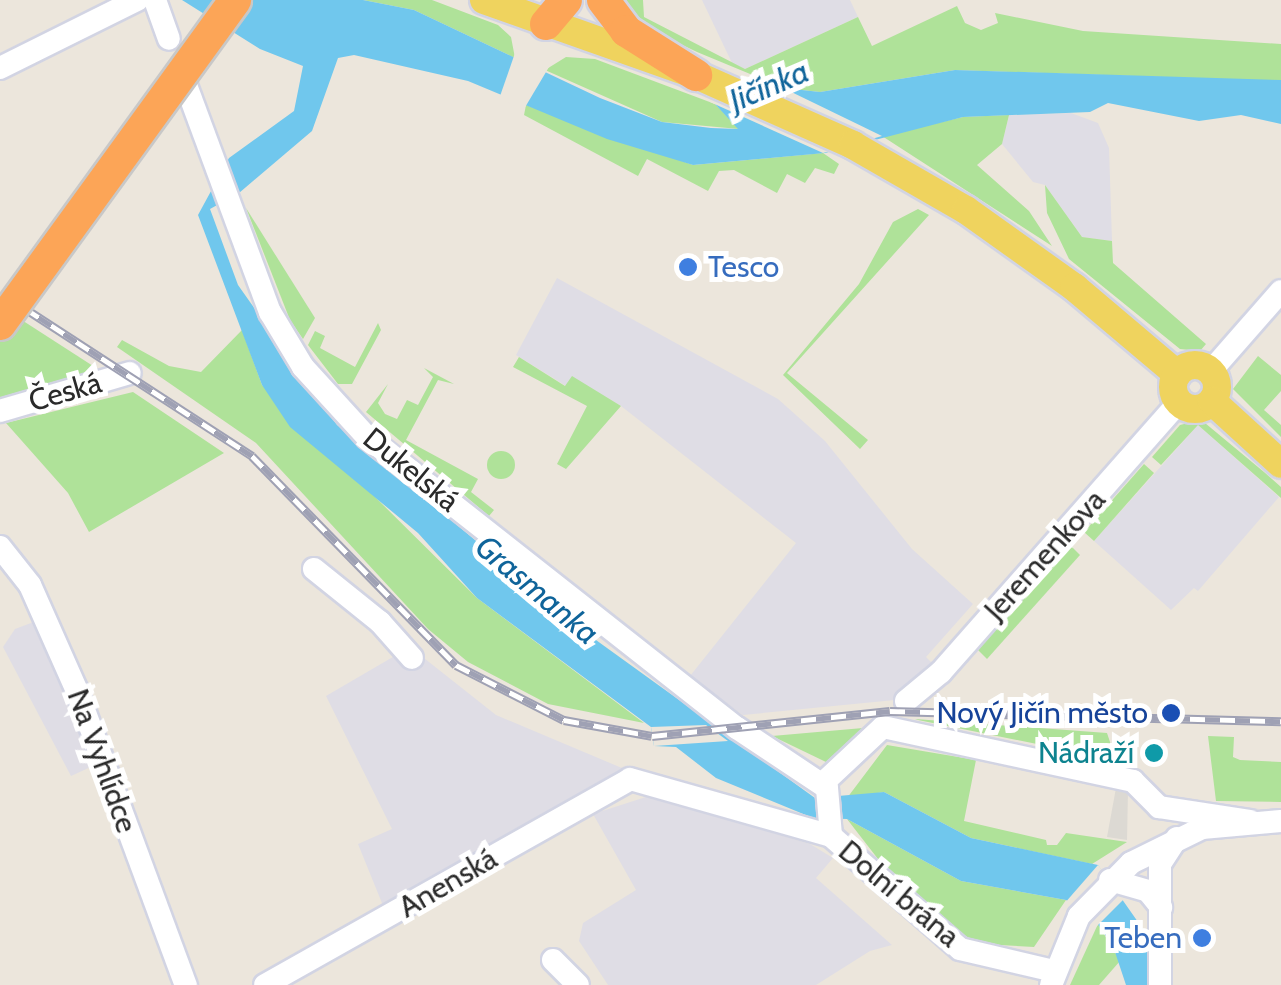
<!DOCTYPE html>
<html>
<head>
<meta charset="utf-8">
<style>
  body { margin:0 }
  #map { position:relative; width:1281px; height:985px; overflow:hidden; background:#ece6dc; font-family:Cabin,sans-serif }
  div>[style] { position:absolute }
  .industrial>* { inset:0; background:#dfdde5 }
  .green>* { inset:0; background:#afe299 }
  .round { border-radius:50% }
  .plaza>* { inset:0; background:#dcd9d3 }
  .water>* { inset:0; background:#70c7ed }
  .pier>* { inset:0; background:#ece6dc }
  .roads { filter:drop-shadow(2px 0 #d2d4e3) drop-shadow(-2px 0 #d2d4e3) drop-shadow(0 2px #d2d4e3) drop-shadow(0 -2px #d2d4e3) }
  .minor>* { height:22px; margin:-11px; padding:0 11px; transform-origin:11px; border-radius:11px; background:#fff }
  .major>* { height:28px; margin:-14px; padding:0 14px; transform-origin:14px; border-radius:14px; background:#efd35e }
  .major>.ring { margin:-14px; padding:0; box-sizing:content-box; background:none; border:28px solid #efd35e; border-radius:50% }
  .highway>* { height:32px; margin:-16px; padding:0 16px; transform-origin:16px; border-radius:16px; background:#fca557 }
  .rail>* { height:9px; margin-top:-4.5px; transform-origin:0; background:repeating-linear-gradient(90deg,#fff 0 15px,#9fa1b4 0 30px); box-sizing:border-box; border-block:2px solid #9fa1b4 }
  .bridges { filter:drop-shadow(2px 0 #c8c8c8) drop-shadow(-2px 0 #c8c8c8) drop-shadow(0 2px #c8c8c8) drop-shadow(0 -2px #c8c8c8) }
  .highway-bridge>* { height:32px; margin:-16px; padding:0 16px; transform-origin:16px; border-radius:16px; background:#fca557 }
  .dots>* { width:28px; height:28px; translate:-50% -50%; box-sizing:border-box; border:5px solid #fff; border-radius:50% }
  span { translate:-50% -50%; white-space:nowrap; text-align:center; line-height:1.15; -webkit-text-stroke:10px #fff; paint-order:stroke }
  .shop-label { font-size:30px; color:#366cbe }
  .left { translate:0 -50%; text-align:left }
  .right { translate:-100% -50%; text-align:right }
  .street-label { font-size:30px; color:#2a2a2a }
  .transit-label { font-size:30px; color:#164399 }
  .culture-label { font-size:30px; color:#0d838f }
  .water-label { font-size:32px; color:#0f649a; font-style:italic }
</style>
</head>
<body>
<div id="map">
  <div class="industrial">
    <div style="clip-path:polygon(702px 0,850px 0,858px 17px,745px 69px,732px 63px)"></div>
    <div style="clip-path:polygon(1071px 113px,1098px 123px,1109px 148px,1112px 241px,1082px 237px,1045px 185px,1033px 182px,1002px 144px,1009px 115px)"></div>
    <div style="clip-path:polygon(557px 278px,778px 399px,825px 441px,912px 549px,973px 604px,926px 657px,933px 664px,905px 699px,743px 715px,690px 676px,796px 543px,621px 406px,572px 377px,566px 386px,516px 355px)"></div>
    <div style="clip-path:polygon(1198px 425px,1279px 497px,1198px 591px,1194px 588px,1171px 610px,1094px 541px)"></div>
    <div style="clip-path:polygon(39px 620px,95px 765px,71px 776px,3px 647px,15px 629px)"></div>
    <div style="clip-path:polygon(410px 647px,496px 715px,629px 771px,384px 908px,358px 844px,392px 829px,326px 696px)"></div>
    <div style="clip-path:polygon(649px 796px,810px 844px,833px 858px,816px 878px,892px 945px,870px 951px,816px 985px,608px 985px,579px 941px,583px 923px,636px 890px,593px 814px)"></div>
  </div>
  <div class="green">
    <div style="clip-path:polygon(363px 0,432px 0,498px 25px,511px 37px,515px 58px,414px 10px)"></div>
    <div style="clip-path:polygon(610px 0,643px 0,644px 17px,745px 69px,858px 17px,872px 46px,957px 6px,965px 23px,981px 30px,998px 23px,995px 13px,1083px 31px,1281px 44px,1281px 81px,955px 70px,820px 92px,784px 88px,697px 52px,637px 23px)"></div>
    <div style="clip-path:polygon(566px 57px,595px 59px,715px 104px,739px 129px,662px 122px,545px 70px)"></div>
    <div style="clip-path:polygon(526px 105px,693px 165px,823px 153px,839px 164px,834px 174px,815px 168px,805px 183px,787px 174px,777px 193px,734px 170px,719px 171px,708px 191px,647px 159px,638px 176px,524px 115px)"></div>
    <div style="clip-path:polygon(1009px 115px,1002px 144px,977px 165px,1029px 211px,1052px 246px,882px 136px,963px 117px)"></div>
    <div style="clip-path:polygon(1045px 185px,1082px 237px,1112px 241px,1113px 263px,1206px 344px,1200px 351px,1180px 349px,1069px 259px,1047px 213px)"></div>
    <div style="clip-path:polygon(246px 208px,315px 318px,303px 339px,290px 320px)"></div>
    <div style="clip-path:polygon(918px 209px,929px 215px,787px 373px,868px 440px,860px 449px,783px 375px,859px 284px,893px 222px)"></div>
    <div style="clip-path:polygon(0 306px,107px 375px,0 405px)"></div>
    <div style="clip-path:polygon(378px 323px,381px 330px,352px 384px,338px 384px,308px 345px,315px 331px,325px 336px,320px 348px,355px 367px)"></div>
    <div style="clip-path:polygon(242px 330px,262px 385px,477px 598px,644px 723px,548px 704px,468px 662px,428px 629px,256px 443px,117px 347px,122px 340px,169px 366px,201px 372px)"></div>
    <div style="clip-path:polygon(1258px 356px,1281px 375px,1281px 391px,1264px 410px,1281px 425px,1281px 437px,1233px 389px)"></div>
    <div style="clip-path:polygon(519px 357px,565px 386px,572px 376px,621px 406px,566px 469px,557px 464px,587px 406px,513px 367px)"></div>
    <div style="clip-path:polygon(424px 368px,454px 384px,438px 380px,406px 440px,478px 479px,471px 492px,494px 510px,489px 516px,366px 412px,388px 384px,378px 403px,385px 414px,397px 419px,407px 400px,418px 405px,433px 377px)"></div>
    <div style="clip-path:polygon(133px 392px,224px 453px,89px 532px,68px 493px,6px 423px)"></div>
    <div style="clip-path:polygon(1192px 422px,1205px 423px,1264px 472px,1281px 487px,1281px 498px,1198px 425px,1161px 465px,1152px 457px,1180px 425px)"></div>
    <div class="round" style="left:487px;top:451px;width:28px;height:28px"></div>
    <div style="clip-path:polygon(1144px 464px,1154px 473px,1094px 541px,1084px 532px)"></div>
    <div style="clip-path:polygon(1071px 546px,1080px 555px,987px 659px,977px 649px)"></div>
    <div style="clip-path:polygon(915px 719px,1107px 733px,1116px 760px,918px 720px)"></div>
    <div style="clip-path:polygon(863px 728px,826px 762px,772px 736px)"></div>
    <div style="clip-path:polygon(1208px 736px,1234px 737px,1233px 757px,1240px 760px,1281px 762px,1281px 802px,1216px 801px)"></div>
    <div style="clip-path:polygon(887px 745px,976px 760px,964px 821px,1046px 840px,1047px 845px,1057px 845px,1066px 833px,1127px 842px,1092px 864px,971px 838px,884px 792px,847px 798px)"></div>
    <div style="clip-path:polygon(847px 819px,961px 881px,1066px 900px,1034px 947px,982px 944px,965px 936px,878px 859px)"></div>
    <div style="clip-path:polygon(1098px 924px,1120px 961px,1099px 985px,1070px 985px)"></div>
  </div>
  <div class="plaza">
    <div style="clip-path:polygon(1116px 788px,1128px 791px,1127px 840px,1107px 837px)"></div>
  </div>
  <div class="water">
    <div style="clip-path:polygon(182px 0,363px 0,414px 10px,600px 98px,662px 122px,711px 128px,738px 129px,715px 104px,784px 88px,820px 92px,955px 70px,1281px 80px,1281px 124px,1241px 115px,1199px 121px,1108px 103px,1090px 112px,963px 117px,825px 153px,693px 165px,607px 139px,468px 81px,354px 55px,338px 58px,312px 131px,239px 193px,210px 209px,238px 285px,337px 425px,589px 635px,815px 798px,884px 792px,971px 838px,1098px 865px,1145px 932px,1150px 985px,1126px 985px,1113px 946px,1092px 916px,1066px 900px,961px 881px,847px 819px,813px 818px,716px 778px,676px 747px,654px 746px,651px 727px,477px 598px,418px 533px,290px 427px,262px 385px,198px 215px,229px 158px,294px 111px,303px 66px,260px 49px)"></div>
  </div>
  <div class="pier">
    <div style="clip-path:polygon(515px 53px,549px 67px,524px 109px,499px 99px)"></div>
    <div style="clip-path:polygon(777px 85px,882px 136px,823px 153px,710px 102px)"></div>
    <div style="clip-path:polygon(706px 725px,728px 741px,654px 746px,651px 727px)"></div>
    <div style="clip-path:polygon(1098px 865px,1125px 898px,1095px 928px,1064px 904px)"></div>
  </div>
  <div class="roads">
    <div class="minor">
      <div style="left:155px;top:0;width:41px;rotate:70.3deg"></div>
      <div style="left:0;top:68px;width:153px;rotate:-26.4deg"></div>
      <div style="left:187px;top:88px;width:239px;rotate:69.7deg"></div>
      <div style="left:270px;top:312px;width:64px;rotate:59deg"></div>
      <div style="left:303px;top:367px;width:95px;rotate:47.6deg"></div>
      <div style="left:367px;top:437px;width:471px;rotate:38.2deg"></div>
      <div style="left:737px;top:728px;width:108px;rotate:33.7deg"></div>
      <div style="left:827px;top:788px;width:48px;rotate:85.2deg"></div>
      <div style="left:1211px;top:371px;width:106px;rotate:-48.8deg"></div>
      <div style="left:0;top:411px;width:135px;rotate:-16.3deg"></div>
      <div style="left:0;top:547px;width:48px;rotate:51.7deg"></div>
      <div style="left:30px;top:585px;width:116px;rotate:66.1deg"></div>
      <div style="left:77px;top:691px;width:314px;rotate:69.7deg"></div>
      <div style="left:314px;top:569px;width:85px;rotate:38.8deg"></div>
      <div style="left:380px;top:622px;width:48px;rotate:48.4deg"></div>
      <div style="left:906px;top:701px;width:45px;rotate:-39.6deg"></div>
      <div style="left:941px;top:672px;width:360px;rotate:-48.6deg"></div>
      <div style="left:822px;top:784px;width:83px;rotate:-43.1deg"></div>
      <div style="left:883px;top:727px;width:256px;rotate:12.2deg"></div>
      <div style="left:1133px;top:781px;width:37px;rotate:45deg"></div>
      <div style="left:1159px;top:807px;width:92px;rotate:8.7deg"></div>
      <div style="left:1110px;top:880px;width:40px;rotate:16deg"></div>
      <div style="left:1148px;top:891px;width:21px;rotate:51deg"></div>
      <div style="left:553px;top:960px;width:35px;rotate:45deg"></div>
      <div style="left:265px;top:985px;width:419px;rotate:-29.4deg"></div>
      <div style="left:630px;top:779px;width:209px;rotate:15.8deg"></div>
      <div style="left:831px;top:836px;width:171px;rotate:41.2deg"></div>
      <div style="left:960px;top:949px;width:97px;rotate:13.2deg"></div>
      <div style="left:1051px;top:985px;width:74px;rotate:-67.9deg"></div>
      <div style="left:1079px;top:916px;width:74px;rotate:-45.5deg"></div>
      <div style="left:1131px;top:863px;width:79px;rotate:-26.2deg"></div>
      <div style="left:1202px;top:828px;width:79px;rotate:-5.1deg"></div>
      <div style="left:1160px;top:985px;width:121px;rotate:-90deg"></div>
      <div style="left:1160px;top:864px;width:31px;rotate:-57deg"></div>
    </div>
    <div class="major">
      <div style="left:484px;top:0;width:225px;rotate:19.5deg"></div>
      <div style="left:696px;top:75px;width:172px;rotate:24deg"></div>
      <div style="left:853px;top:145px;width:130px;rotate:29.9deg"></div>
      <div style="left:966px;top:210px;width:133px;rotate:35.5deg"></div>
      <div style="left:1074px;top:287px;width:135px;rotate:40.2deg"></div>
      <div class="ring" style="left:1173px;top:365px;width:16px;height:16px"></div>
      <div style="left:1212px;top:401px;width:93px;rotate:42.4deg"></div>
    </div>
    <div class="highway">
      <div style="left:603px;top:0;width:39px;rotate:53deg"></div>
      <div style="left:626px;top:31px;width:83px;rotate:32.2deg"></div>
      <div style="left:546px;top:24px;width:31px;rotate:-50deg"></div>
    </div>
  </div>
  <div class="rail">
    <div style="left:26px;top:309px;width:270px;rotate:33deg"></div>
    <div style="left:252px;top:456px;width:292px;rotate:45.7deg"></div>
    <div style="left:456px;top:665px;width:121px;rotate:27deg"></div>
    <div style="left:564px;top:720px;width:89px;rotate:10.3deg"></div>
    <div style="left:652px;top:736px;width:239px;rotate:-6deg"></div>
    <div style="left:890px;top:711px;width:391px;rotate:1.5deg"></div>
  </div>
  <div class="bridges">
    <div class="highway-bridge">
      <div style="left:0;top:324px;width:400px;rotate:-54deg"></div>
    </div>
  </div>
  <div class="dots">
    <div style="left:688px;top:267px;background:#3f7fe0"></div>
    <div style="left:1171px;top:713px;background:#1a4fb4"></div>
    <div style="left:1154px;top:753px;background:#0f9aa8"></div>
    <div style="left:1202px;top:938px;background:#3f7fe0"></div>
  </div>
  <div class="shop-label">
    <span class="left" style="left:708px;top:267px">Tesco</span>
    <span class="right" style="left:1182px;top:938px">Teben</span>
  </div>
  <div class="street-label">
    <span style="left:65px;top:392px;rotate:-16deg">Česká</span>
    <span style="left:411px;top:470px;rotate:39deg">Dukelská</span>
    <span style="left:1045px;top:555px;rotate:-48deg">Jeremenkova</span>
    <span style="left:102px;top:761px;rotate:70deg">Na Vyhlídce</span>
    <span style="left:448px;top:883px;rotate:-30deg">Anenská</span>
    <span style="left:899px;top:894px;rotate:40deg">Dolní brána</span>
  </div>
  <div class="transit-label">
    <span class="right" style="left:1148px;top:713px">Nový Jičín město</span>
  </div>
  <div class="culture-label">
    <span class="right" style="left:1134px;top:753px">Nádraží</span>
  </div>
  <div class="water-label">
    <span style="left:769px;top:86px;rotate:-23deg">Jičínka</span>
    <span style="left:537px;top:590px;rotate:40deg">Grasmanka</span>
  </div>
</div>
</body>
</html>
